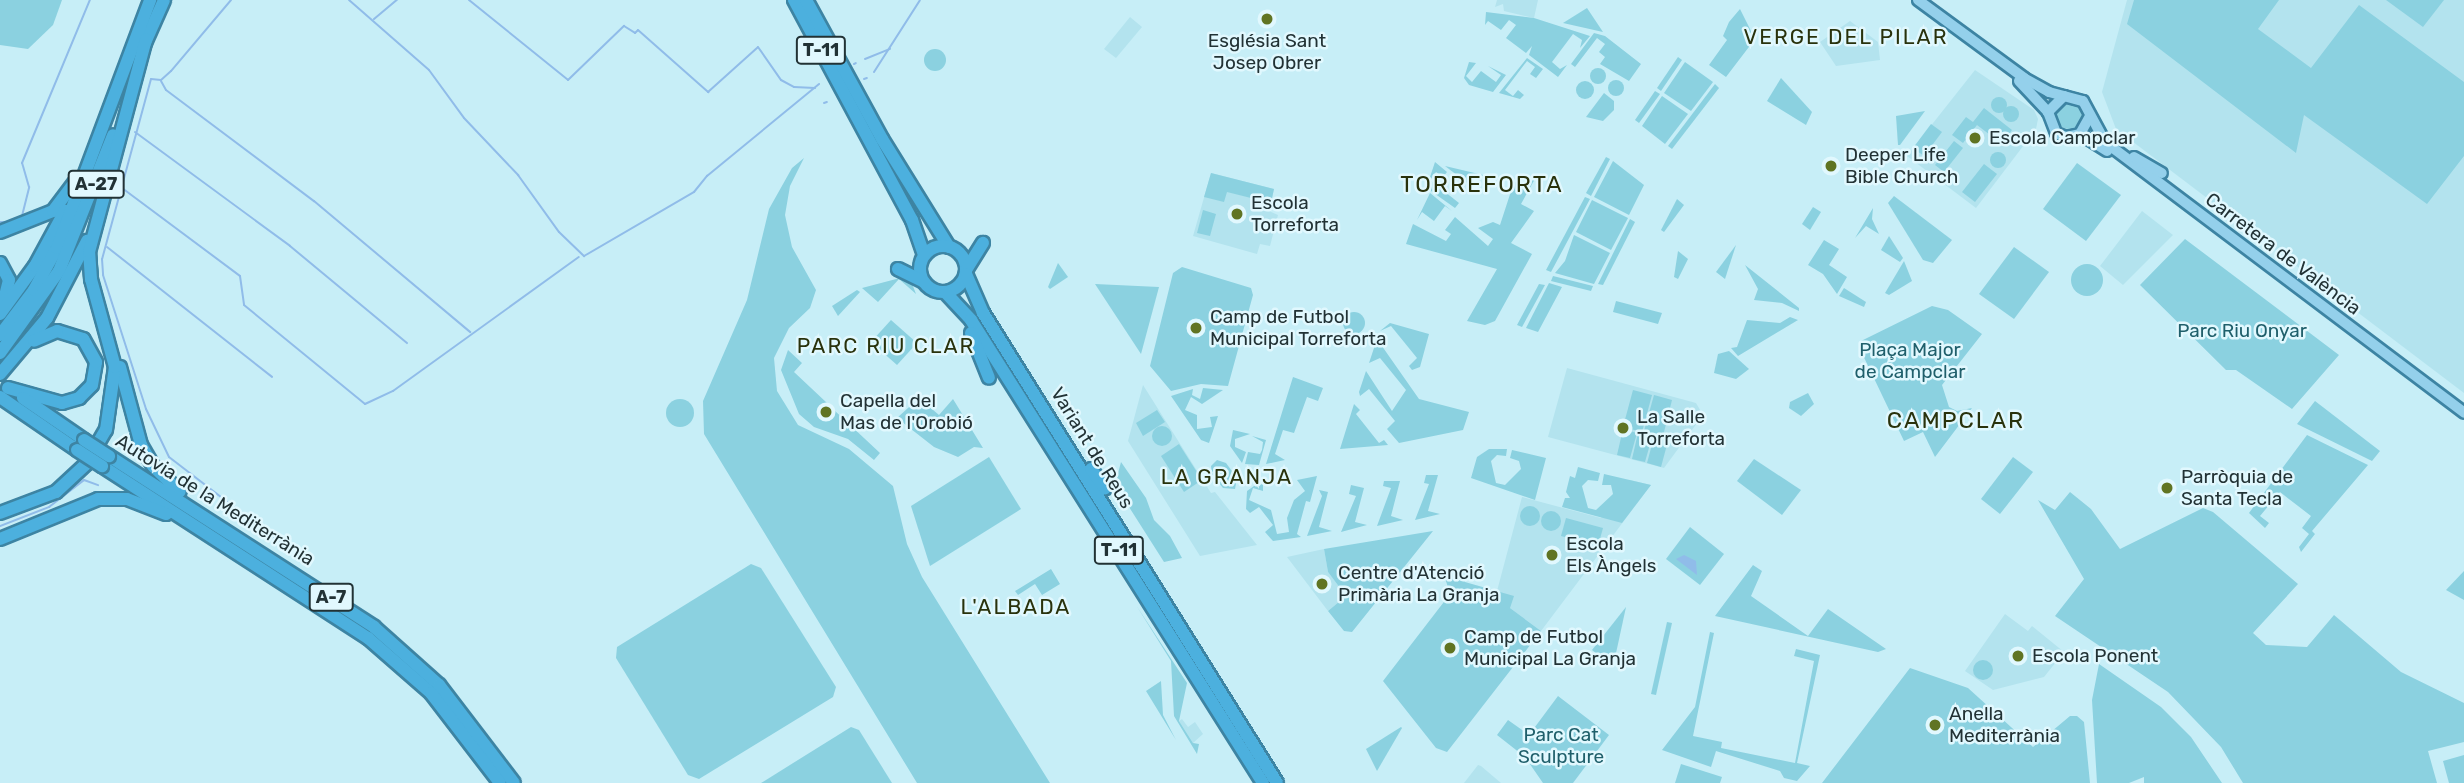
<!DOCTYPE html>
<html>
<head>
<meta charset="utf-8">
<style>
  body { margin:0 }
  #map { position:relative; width:2464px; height:783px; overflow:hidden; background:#c7eef7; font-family:Rubik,sans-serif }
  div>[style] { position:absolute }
  .built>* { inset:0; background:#b3e3ee }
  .green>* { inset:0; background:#8bd1e0 }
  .round { border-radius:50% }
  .water>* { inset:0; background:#90bce9 }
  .stream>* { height:2px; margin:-1px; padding:0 1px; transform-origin:1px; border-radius:1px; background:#90bce9 }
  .roads { filter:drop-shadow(2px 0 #3d84a3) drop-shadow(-2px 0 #3d84a3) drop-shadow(0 2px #3d84a3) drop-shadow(0 -2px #3d84a3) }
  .major>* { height:10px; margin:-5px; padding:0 5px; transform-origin:5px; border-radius:5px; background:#94d0eb }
  .highway>* { height:12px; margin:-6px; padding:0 6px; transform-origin:6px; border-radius:6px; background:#4cb0de }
  .highway>.ring { margin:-6px; padding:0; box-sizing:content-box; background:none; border:12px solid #4cb0de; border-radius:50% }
  .bridges { filter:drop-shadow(2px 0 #3d84a3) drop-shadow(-2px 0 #3d84a3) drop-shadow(0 2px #3d84a3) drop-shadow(0 -2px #3d84a3) }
  .highway-bridge>* { height:12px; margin:-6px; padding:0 6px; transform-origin:6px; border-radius:6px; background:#4cb0de }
  .dots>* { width:19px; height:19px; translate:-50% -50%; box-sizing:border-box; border:4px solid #e1f8fe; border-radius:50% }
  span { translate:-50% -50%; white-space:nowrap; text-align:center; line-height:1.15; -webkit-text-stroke:5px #e1f8fe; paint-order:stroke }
  .shield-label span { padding:2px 5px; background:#e1f8fe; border:2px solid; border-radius:5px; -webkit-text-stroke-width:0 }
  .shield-label { font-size:18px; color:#223235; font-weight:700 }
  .poi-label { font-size:19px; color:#223235 }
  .left { translate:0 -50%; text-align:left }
  .street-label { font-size:19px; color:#223235 }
  .park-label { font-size:19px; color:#1f5f6b }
  .neighbourhood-label { font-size:21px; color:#29320c; letter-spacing:2px }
  .quarter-label { font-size:23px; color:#29320c; letter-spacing:2px }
</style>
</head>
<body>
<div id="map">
  <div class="built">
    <div style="clip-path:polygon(1497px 0,1538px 0,1534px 18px,1504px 11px,1503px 4px,1495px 7px)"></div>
    <div style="clip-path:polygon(2127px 0,2464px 0,2464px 393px,2116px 129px,2102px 92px)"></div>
    <div style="clip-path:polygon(1130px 17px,1142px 27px,1116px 58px,1104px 49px)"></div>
    <div style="clip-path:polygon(1850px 21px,1878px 42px,1880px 60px,1836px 66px,1820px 42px)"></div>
    <div style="clip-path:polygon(1975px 70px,2034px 110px,2038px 119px,2036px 129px,1976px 208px,1907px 156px)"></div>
    <div style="clip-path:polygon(1211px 173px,1274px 189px,1269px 211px,1278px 215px,1270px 246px,1260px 244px,1257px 254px,1193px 236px)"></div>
    <div style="clip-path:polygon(2142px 211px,2173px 235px,2123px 285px,2100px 266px)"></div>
    <div style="clip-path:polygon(1567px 368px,1696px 403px,1703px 415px,1664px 468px,1548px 437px)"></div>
    <div style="clip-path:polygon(1143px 385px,1211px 493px,1215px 492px,1257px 545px,1200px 556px,1128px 441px)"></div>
    <div style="clip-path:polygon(1630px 480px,1651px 485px,1541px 631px,1510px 608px,1497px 591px,1522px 497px,1601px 518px)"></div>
    <div style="clip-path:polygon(1324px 549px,1328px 572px,1346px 596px,1328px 611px,1287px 557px)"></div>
    <div style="clip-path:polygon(2005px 614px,2028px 631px,2032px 626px,2064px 652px,2044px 677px,1993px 690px,1965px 671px)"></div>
    <div style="clip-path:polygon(1182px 719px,1188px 727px,1195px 722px,1203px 734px,1193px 743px,1179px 721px)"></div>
    <div style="clip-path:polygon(1478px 765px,1481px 766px,1501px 783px,1464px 783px)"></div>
  </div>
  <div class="green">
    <div style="clip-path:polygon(0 0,62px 0,53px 25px,28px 49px,0 45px)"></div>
    <div style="clip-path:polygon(2134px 0,2279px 0,2258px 29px,2311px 68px,2359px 5px,2464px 82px,2464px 156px,2427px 204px,2304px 115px,2296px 153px,2127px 24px)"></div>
    <div style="clip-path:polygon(2386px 0,2444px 0,2423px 27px)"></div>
    <div style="clip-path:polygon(1587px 8px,1603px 32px,1563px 23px)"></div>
    <div style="clip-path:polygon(1740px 9px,1755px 39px,1726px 77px,1709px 65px,1727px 40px,1723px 36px,1729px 22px)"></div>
    <div style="clip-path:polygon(1486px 12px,1534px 18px,1590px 36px,1580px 48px,1582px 40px,1573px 34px,1552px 62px,1560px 69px,1567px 65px,1558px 77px,1529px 55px,1532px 46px,1526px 53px,1506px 38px,1516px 25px,1509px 20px,1501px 30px,1488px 21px,1485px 25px)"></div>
    <div style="clip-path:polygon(1594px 33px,1605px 36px,1641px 64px,1629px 81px,1600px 64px,1605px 57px,1599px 52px,1605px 44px,1597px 38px,1575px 67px,1571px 64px)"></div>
    <div class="round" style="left:924px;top:49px;width:22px;height:22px"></div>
    <div style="clip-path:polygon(1678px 57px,1682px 60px,1661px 91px,1657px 88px)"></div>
    <div style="clip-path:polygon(1527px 58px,1543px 69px,1536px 78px,1530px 74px,1535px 67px,1527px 61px,1505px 90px,1513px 96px,1518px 90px,1524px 95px,1520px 99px,1499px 93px)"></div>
    <div style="clip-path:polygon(1469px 62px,1476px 63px,1466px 76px,1472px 82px,1481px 71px,1496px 82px,1501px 75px,1488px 66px,1506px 75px,1493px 92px,1469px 85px,1464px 78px)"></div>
    <div style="clip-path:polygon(1685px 62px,1713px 82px,1691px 111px,1664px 93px)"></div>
    <div class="round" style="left:1590px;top:68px;width:16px;height:16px"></div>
    <div style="clip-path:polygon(1781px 78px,1812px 112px,1806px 125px,1767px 101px)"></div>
    <div class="round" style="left:1608px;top:80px;width:16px;height:16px"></div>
    <div class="round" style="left:1576px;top:81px;width:18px;height:18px"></div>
    <div style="clip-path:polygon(1715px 84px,1719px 88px,1672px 149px,1668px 146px)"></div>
    <div style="clip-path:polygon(1655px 91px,1660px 94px,1639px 123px,1635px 120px)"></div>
    <div style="clip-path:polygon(1604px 93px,1614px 101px,1614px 110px,1603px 121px,1586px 117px)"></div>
    <div style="clip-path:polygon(1662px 96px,1688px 114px,1665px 144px,1642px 126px)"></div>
    <div class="round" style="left:1991px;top:97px;width:16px;height:16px"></div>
    <div class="round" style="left:2056px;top:103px;width:26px;height:26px"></div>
    <div class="round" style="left:2003px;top:106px;width:16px;height:16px"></div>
    <div style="clip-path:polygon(1984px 108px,2012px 130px,2002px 144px,1977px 125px,1963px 143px,1952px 135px,1966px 117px,1973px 122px)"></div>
    <div style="clip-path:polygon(1925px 111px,1900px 145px,1898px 145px,1896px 116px)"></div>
    <div style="clip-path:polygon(1931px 124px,1942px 132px,1924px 156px,1913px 148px)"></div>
    <div style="clip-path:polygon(1954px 141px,1963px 148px,1944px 172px,1935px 165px)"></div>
    <div class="round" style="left:1990px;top:152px;width:16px;height:16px"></div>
    <div style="clip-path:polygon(1606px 157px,1610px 159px,1591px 196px,1586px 193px)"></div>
    <div style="clip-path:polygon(804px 158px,790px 186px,785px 215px,792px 247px,816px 290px,810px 308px,789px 328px,774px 358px,777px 391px,798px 425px,849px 449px,893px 486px,907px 544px,922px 577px,1050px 783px,917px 783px,704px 434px,703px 401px,747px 300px,769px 209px,792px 168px)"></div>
    <div style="clip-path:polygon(1613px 161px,1644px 185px,1629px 215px,1594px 197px)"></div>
    <div style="clip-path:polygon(1435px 162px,1447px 172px,1443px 177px,1436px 172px,1430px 180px,1459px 203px,1455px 208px,1431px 191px,1428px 183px)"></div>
    <div style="clip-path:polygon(2077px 163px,2121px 195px,2086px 241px,2043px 209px)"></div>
    <div style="clip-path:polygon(1984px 164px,1997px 174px,1975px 202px,1962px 192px)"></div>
    <div style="clip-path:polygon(1445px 166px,1483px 175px,1474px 188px)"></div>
    <div style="clip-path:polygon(1211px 173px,1274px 189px,1271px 203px,1227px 192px,1224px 202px,1204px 197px)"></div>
    <div style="clip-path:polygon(1536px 177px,1521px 204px,1534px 211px,1511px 243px,1532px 254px,1495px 321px,1485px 325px,1467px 321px,1497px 269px,1406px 244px,1413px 224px,1446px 241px,1451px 234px,1445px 230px,1455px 217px,1488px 246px,1493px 239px,1478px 228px,1493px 222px,1500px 225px,1514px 182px,1528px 185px)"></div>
    <div style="clip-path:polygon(1430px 193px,1452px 211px,1445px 206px,1434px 221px,1422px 212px,1417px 220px)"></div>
    <div style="clip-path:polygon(1894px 196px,1952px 240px,1933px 263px,1923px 260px,1888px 203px)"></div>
    <div style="clip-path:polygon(1585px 197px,1590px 199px,1551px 272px,1546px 270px)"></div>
    <div style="clip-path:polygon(1677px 199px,1684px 205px,1664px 232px,1661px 230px)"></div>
    <div style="clip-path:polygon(1592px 200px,1628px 218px,1611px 250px,1576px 232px)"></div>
    <div style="clip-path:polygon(1813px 207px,1821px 212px,1810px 230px,1802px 224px)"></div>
    <div style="clip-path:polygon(1873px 208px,1872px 219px,1879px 234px,1866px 226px,1855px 238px)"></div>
    <div style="clip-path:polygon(1203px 210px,1216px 214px,1210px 236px,1197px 233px)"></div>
    <div style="clip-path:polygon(1630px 219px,1635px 222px,1603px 285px,1598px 284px)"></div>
    <div style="clip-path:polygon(1574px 235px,1610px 253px,1594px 284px,1555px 273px,1565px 261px)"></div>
    <div style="clip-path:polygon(1889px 236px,1903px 258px,1900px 262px,1881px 250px)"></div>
    <div style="clip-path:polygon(2185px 239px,2339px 355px,2292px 409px,2236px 370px,2226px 370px,2140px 285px)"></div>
    <div style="clip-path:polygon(1824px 240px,1839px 249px,1829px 265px,1847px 277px,1837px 294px,1823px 274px,1808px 265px)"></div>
    <div style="clip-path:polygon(1736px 245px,1725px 279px,1716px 272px)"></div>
    <div style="clip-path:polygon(2014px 247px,2049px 272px,2014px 319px,1979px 294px)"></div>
    <div style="clip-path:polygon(1678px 251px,1688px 259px,1678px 279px,1674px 277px)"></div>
    <div style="clip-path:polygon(1904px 261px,1912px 281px,1889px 295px,1885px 293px)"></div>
    <div style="clip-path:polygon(1058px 263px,1068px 277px,1050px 289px,1048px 287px)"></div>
    <div class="round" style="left:2071px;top:264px;width:32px;height:32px"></div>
    <div style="clip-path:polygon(1745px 265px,1799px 308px,1799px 311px,1782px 303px,1754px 300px,1758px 289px)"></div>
    <div style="clip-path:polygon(1182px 267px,1251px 288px,1253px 295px,1228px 386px,1201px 384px,1171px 391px,1150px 366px,1173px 273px)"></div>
    <div style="clip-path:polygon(1553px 276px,1593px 286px,1591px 291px,1551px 281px)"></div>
    <div style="clip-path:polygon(900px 278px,911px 281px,916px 294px,899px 279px,878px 302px,862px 288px)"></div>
    <div style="clip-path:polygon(1549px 283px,1562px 287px,1538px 332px,1526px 328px)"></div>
    <div style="clip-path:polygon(1095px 284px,1159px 287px,1141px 354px)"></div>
    <div style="clip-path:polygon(1539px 284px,1545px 285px,1522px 327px,1517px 325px)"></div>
    <div style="clip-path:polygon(1844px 288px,1866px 302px,1864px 307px,1839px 296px)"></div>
    <div style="clip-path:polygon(857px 290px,860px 292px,838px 316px,832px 306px)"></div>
    <div style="clip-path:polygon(1616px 301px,1662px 313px,1658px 324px,1613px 312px)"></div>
    <div style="clip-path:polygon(1932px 306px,1948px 310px,1982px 334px,1942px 385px,1949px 407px,1957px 411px,1972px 408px,1935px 457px,1923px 432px,1904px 441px,1859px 347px,1861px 341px)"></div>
    <div class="round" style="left:1343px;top:312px;width:22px;height:22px"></div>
    <div style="clip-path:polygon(1790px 317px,1798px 320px,1738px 356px,1731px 348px,1737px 347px,1747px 320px,1780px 323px)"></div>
    <div style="clip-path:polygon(891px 320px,917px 343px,897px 365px,871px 342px)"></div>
    <div style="clip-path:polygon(1390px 323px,1429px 334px,1420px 367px,1412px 370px,1409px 366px,1417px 358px,1391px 326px,1380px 331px)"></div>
    <div style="clip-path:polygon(1377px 339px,1419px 399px,1469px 412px,1463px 430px,1399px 443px,1387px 429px,1395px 421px,1369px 389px,1360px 396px,1359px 392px,1366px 371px,1392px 411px,1406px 390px,1380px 358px,1369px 363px)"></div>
    <div style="clip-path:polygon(788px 350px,802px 363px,794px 372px,827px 403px,818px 413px,826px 420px,834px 410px,880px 453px,874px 460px,848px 439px,814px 427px,799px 414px,781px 370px)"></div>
    <div style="clip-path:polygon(1729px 351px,1749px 369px,1736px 379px,1714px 373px,1718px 354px)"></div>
    <div style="clip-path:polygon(1293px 377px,1323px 388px,1318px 401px,1307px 397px,1294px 433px,1283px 430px,1275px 454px,1285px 460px,1266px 464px)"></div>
    <div style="clip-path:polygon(1203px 388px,1223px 390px,1202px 404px,1191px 397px,1185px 410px,1197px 415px,1197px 429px,1212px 427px,1210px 417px,1218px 416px,1209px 443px,1201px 440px,1171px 396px,1193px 389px,1192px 395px,1200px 399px)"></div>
    <div style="clip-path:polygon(1633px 390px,1652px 395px,1642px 432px,1623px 427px)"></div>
    <div style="clip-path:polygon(1808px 393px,1814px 404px,1801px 416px,1789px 408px,1790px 402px)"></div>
    <div style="clip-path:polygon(1654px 395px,1672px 400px,1663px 436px,1644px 431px)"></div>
    <div style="clip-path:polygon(919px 398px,939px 415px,953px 399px,983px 448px,974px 447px,958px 457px,934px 447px,897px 418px)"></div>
    <div class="round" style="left:666px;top:399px;width:28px;height:28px"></div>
    <div style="clip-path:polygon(2315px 401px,2380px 451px,2372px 461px,2297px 424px)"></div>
    <div style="clip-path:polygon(1354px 404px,1360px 410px,1356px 414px,1379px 443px,1384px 440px,1388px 445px,1340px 449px)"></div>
    <div style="clip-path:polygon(1157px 410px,1165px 422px,1143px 436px,1136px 423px)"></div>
    <div class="round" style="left:1152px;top:426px;width:20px;height:20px"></div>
    <div style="clip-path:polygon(1623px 429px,1637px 433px,1630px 458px,1617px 455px)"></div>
    <div style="clip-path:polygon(1233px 430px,1250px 434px,1235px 439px,1235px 447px,1246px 452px,1242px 463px,1230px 446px)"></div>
    <div style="clip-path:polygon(1638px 433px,1652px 437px,1645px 462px,1632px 459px)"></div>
    <div style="clip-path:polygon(2307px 435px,2368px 465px,2312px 531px,2315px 534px,2301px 552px,2299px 547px,2309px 534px,2302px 528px,2311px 516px,2280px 492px,2260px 516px,2269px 523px,2265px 528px,2249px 513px)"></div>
    <div style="clip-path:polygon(1252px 436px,1266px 440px,1259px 465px,1245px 464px,1248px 452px,1260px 454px,1262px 450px,1263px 442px)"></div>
    <div style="clip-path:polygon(1654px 437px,1668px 441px,1661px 467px,1647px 463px)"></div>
    <div style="clip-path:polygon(1179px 444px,1202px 480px,1184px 492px,1161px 456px)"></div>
    <div style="clip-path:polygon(1489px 449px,1507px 449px,1506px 456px,1497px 455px,1491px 461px,1496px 483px,1505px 485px,1521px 469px,1519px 461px,1510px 458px,1512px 450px,1546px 458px,1535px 500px,1471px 478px,1477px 457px)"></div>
    <div style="clip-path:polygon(989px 457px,1021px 509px,930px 566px,911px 506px)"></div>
    <div style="clip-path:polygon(2013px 457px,2033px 472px,2000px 514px,1981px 499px)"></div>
    <div style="clip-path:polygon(1754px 459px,1801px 490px,1782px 515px,1737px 481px)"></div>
    <div style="clip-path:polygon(1217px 460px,1226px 463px,1237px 478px,1235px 489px,1223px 488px,1212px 474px,1211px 466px)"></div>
    <div style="clip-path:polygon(1121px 462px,1146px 498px,1154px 520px,1170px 536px,1182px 558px,1164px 562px,1115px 485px)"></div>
    <div style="clip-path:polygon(1578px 467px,1600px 473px,1598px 481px,1588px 480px,1582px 486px,1588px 508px,1596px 510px,1613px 494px,1611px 485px,1602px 485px,1604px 474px,1651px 485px,1622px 523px,1562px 507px,1565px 498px,1570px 498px,1566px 492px,1570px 476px,1575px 478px)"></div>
    <div style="clip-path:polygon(1426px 475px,1438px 475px,1428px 511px,1440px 514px,1415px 520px,1429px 484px,1424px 483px)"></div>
    <div style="clip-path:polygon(1317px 476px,1310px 502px,1306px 501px,1297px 534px,1301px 537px,1273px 541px,1265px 532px,1273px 525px,1259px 507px,1250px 513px,1246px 509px,1247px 491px,1254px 486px,1263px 484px,1263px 491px,1253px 488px,1249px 500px,1271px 510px,1277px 534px,1289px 532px,1287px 518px,1294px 500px,1305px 491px,1297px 480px)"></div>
    <div style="clip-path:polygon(1384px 481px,1400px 481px,1391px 516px,1403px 520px,1377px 526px,1391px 488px,1383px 486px)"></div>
    <div style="clip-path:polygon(1351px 485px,1364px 488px,1355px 522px,1367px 525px,1341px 532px,1356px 496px,1349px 494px)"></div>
    <div style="clip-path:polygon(1319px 490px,1328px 492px,1319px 527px,1332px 531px,1307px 536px,1322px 496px)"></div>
    <div style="clip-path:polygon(2070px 492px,2091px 509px,2120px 549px,2203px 508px,2213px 512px,2298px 584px,2253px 633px,2266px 645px,2307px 647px,2334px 615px,2401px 672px,2464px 703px,2464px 742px,2428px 751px,2437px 783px,2243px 783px,2221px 747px,2168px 692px,2055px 616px,2084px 579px,2038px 500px,2055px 510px)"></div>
    <div class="round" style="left:1520px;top:506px;width:20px;height:20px"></div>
    <div class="round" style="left:1541px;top:511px;width:20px;height:20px"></div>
    <div style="clip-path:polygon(1566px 518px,1603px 528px,1598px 546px,1561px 536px)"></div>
    <div style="clip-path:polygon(1690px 527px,1724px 554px,1700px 585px,1666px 559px)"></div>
    <div style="clip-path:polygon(1433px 531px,1352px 632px,1344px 631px,1328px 611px,1346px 596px,1328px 572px,1324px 549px)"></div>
    <div style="clip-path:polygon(751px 564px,761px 568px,836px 687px,833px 697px,699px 779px,688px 775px,616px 658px,617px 647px)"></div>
    <div style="clip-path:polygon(1753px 565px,1762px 571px,1751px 596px,1808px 636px,1828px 609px,1886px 649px,1878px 652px,1715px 616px)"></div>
    <div style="clip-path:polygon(1442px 568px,1468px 572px,1465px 582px,1514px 596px,1510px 608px,1541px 631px,1447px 752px,1436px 748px,1383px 681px,1450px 594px)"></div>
    <div style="clip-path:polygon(1051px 569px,1060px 584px,1042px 595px,1035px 584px,1018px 595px,1015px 591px)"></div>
    <div style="clip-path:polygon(2464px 571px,2464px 600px,2446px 590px)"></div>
    <div style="clip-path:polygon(1136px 605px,1187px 683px,1179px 721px,1193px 743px,1199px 744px,1197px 754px,1174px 716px,1171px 661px)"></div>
    <div style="clip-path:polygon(1626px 607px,1613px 667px,1592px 650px)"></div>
    <div style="clip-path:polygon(1667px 622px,1672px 623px,1656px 695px,1651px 694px)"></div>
    <div style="clip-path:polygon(1710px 632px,1714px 633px,1693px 736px,1722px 742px,1721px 748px,1795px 763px,1814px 661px,1794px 656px,1796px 649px,1820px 655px,1797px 763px,1810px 766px,1797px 781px,1784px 778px,1780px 771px,1716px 751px,1711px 767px,1662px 750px,1695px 707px)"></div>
    <div class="round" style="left:1973px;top:660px;width:20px;height:20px"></div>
    <div style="clip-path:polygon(2099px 664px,2161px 707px,2191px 737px,2222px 783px,2144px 783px,2144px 777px,2129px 783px,2097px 783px,2092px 700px)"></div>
    <div style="clip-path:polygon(1910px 668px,1968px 688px,2033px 747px,2070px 716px,2077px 716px,2084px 722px,2090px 783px,1822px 783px)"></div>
    <div style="clip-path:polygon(1161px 681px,1163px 715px,1176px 740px,1146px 691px)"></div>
    <div style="clip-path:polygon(1558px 696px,1609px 735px,1573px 783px,1543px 783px,1525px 757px,1497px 735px,1508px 720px,1529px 735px)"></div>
    <div style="clip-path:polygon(851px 727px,859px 730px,892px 783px,761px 783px)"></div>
    <div style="clip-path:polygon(1401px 727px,1402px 728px,1377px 771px,1366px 749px)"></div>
    <div style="clip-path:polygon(2464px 755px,2464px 783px,2449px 783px,2443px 761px)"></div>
    <div style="clip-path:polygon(1681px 764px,1722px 777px,1720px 783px,1675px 783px)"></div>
  </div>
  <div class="water">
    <div style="clip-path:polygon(1684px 555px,1696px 561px,1697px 575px,1676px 559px)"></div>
  </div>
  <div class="stream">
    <div style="left:231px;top:0;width:93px;rotate:130.2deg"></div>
    <div style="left:171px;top:71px;width:13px;rotate:138deg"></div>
    <div style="left:161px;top:80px;width:10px;rotate:-174deg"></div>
    <div style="left:151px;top:79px;width:187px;rotate:105.2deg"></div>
    <div style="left:102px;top:259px;width:16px;rotate:86deg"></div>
    <div style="left:103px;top:275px;width:141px;rotate:72.2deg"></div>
    <div style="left:146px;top:409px;width:53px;rotate:64.4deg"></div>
    <div style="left:169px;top:457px;width:154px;rotate:37.6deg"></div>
    <div style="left:349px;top:0;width:106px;rotate:41.2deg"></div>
    <div style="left:429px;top:70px;width:59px;rotate:53.9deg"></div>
    <div style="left:464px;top:118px;width:79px;rotate:46.5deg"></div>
    <div style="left:518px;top:175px;width:70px;rotate:54.3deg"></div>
    <div style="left:559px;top:232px;width:35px;rotate:44deg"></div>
    <div style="left:584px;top:256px;width:127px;rotate:-30.2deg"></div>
    <div style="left:694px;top:192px;width:21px;rotate:-51deg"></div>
    <div style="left:707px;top:176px;width:145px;rotate:-39.4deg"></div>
    <div style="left:469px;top:0;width:127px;rotate:38.9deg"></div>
    <div style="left:568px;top:80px;width:78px;rotate:-44deg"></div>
    <div style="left:624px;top:26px;width:13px;rotate:32deg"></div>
    <div style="left:635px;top:33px;width:4px;rotate:-45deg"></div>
    <div style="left:638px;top:30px;width:94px;rotate:41.5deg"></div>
    <div style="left:708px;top:92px;width:67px;rotate:-42deg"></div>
    <div style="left:758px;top:47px;width:40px;rotate:55.1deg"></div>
    <div style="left:781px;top:80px;width:15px;rotate:28deg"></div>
    <div style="left:794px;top:87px;width:21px;rotate:3deg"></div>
    <div style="left:374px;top:19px;width:30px;rotate:-40deg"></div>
    <div style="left:865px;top:59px;width:27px;rotate:-22deg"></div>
    <div style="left:854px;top:64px;width:2px;rotate:-27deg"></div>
    <div style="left:874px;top:72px;width:85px;rotate:-57.4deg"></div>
    <div style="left:864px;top:79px;width:3px;rotate:-18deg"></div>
    <div style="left:161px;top:81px;width:10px;rotate:61deg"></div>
    <div style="left:166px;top:90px;width:185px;rotate:36.9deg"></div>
    <div style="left:314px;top:201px;width:204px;rotate:40deg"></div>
    <div style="left:824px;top:103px;width:3px;rotate:-18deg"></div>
    <div style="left:135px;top:132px;width:192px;rotate:36.3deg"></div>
    <div style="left:290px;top:246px;width:152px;rotate:39.7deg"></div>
    <div style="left:122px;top:188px;width:147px;rotate:36.7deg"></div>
    <div style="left:240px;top:276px;width:29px;rotate:82deg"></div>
    <div style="left:244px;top:305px;width:156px;rotate:39.3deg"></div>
    <div style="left:365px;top:404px;width:31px;rotate:-25deg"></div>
    <div style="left:393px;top:391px;width:229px;rotate:-35.8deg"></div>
    <div style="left:22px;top:216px;width:30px;rotate:-76deg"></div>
    <div style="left:29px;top:187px;width:25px;rotate:-106deg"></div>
    <div style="left:22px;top:163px;width:177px;rotate:-67.4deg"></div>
    <div style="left:0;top:222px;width:9px"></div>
    <div style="left:107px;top:247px;width:210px;rotate:38.2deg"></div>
    <div style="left:0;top:526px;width:53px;rotate:-21.2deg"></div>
    <div style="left:49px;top:507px;width:44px;rotate:-37.6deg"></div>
    <div style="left:84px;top:480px;width:15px;rotate:20deg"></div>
  </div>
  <div class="roads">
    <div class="major">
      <div style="left:1918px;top:0;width:132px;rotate:36.3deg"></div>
      <div style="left:2024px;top:78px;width:29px;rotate:29deg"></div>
      <div style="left:2049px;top:92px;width:35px;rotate:15deg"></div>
      <div style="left:2083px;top:101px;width:47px;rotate:61.8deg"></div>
      <div style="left:2105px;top:142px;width:450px;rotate:37deg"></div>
      <div style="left:2019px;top:81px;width:42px;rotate:46.9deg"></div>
      <div style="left:2064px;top:96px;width:23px;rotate:135deg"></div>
      <div style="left:2048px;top:112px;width:22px;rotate:69deg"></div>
      <div style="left:2056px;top:133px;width:11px;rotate:22deg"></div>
      <div style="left:2066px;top:137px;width:14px;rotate:-12deg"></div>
      <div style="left:2080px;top:134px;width:21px;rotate:-61deg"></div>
      <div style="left:2080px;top:134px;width:32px;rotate:32deg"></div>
      <div style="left:2134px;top:157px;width:32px;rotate:30deg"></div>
    </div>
    <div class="highway">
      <div style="left:794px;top:0;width:250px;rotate:61.8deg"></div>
      <div style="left:912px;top:220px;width:37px;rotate:71deg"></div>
      <div style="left:806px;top:0;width:158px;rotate:61.3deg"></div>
      <div style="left:882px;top:139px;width:127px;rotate:58.2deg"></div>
      <div style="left:144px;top:45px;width:49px;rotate:-66deg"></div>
      <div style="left:0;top:232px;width:57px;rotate:-21.6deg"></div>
      <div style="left:53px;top:211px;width:41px;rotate:-52.9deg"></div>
      <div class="ring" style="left:920px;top:246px;width:34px;height:34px"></div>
      <div style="left:0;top:263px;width:19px;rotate:62deg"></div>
      <div style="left:9px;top:280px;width:25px;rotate:104deg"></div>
      <div style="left:898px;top:269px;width:28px;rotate:26deg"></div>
      <div style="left:966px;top:270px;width:32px;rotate:-58deg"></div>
      <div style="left:966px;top:274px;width:43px;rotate:66.4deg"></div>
      <div style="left:983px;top:313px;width:554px;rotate:57.97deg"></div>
      <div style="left:946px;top:293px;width:37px;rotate:47deg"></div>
      <div style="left:971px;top:320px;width:547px;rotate:57.76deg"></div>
      <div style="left:0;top:314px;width:59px;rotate:-53.9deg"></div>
      <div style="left:35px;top:266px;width:63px;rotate:-61.4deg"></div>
      <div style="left:971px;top:333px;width:48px;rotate:68.2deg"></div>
      <div style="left:0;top:335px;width:56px;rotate:-52.9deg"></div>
      <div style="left:34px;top:290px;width:48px;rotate:-61.3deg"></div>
      <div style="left:57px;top:248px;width:265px;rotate:-69.4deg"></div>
      <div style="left:0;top:353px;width:101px;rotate:-54.3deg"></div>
      <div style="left:59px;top:271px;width:146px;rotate:-68.3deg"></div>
      <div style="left:120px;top:367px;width:81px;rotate:74.9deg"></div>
      <div style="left:141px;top:445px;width:24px;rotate:60deg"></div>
      <div style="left:153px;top:466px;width:37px;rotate:44deg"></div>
      <div style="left:0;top:374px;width:73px;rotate:-50deg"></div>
      <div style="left:47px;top:318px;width:87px;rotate:-62.5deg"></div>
      <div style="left:8px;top:388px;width:56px;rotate:15.5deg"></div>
      <div style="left:62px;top:403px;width:18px;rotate:-16deg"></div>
      <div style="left:79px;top:398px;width:18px;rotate:-45deg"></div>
      <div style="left:92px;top:385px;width:23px;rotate:-80deg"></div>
      <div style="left:96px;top:362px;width:26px;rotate:-119deg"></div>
      <div style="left:83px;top:339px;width:27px;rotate:-163deg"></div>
      <div style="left:57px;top:331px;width:25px;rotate:157deg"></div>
      <div style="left:0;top:397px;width:93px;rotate:34.5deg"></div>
      <div style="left:23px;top:398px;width:74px;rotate:34.5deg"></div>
      <div style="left:109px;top:456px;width:315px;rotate:32.8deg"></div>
      <div style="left:374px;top:627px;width:87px;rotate:41.7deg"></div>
      <div style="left:439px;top:685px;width:123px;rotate:52.6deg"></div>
      <div style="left:102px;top:466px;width:317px;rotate:32.9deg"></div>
      <div style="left:368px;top:638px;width:84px;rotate:41.1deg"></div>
      <div style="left:431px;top:693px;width:113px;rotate:52.5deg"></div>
      <div style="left:1091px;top:469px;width:24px;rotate:54deg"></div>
      <div style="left:0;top:513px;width:60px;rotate:-20.6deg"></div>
      <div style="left:56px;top:492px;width:41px;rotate:-43deg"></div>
      <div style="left:86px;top:464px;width:39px;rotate:-60deg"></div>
      <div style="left:106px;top:430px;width:64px;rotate:-81.9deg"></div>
      <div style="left:115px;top:367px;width:91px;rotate:-105.3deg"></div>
      <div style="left:91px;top:279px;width:27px;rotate:-94deg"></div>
      <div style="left:89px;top:252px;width:220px;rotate:-75deg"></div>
      <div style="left:0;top:539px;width:106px;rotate:-22.2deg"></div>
      <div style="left:98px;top:499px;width:29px"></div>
      <div style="left:127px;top:499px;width:42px;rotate:21deg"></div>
    </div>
  </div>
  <div class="bridges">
    <div class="highway-bridge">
      <div style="left:84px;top:440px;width:30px;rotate:33deg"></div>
      <div style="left:77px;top:450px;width:30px;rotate:33deg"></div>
    </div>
  </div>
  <div class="dots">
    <div style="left:1267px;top:19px;background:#607423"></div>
    <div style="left:1975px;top:138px;background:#607423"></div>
    <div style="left:1831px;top:166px;background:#607423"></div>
    <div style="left:1237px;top:214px;background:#607423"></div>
    <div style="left:1196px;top:328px;background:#607423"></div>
    <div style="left:826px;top:412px;background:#607423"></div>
    <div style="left:1623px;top:428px;background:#607423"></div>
    <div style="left:2167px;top:488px;background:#607423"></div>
    <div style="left:1552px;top:555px;background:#607423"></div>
    <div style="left:1322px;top:584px;background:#607423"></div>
    <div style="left:1450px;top:648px;background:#607423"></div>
    <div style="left:2018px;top:656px;background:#607423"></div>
    <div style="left:1935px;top:725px;background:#607423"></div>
  </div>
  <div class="shield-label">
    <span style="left:821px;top:50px">T-11</span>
    <span style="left:96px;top:184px">A-27</span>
    <span style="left:1119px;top:550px">T-11</span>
    <span style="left:331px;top:597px">A-7</span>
  </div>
  <div class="poi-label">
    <span style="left:1267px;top:52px">Església Sant<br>Josep Obrer</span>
    <span class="left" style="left:1989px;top:138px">Escola Campclar</span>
    <span class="left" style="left:1845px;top:166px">Deeper Life<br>Bible Church</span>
    <span class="left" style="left:1251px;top:214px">Escola<br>Torreforta</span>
    <span class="left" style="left:1210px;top:328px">Camp de Futbol<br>Municipal Torreforta</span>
    <span class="left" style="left:840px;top:412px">Capella del<br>Mas de l'Orobió</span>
    <span class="left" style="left:1637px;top:428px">La Salle<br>Torreforta</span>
    <span class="left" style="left:2181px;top:488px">Parròquia de<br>Santa Tecla</span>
    <span class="left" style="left:1566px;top:555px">Escola<br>Els Àngels</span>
    <span class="left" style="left:1338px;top:584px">Centre d'Atenció<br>Primària La Granja</span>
    <span class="left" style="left:1464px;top:648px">Camp de Futbol<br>Municipal La Granja</span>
    <span class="left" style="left:2032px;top:656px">Escola Ponent</span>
    <span class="left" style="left:1949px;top:725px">Anella<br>Mediterrània</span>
  </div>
  <div class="street-label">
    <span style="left:2283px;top:254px;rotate:37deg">Carretera de València</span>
    <span style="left:1092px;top:448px;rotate:58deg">Variant de Reus</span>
    <span style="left:215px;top:500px;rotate:32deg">Autovia de la Mediterrània</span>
  </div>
  <div class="park-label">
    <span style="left:2242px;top:331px">Parc Riu Onyar</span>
    <span style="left:1910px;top:361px">Plaça Major<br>de Campclar</span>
    <span style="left:1561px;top:746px">Parc Cat<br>Sculpture</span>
  </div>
  <div class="neighbourhood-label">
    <span style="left:1846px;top:37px">VERGE DEL PILAR</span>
    <span style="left:886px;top:346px">PARC RIU CLAR</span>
    <span style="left:1227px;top:477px">LA GRANJA</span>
    <span style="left:1016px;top:607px">L'ALBADA</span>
  </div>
  <div class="quarter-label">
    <span style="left:1482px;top:184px">TORREFORTA</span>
    <span style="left:1956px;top:420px">CAMPCLAR</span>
  </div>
</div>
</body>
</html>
